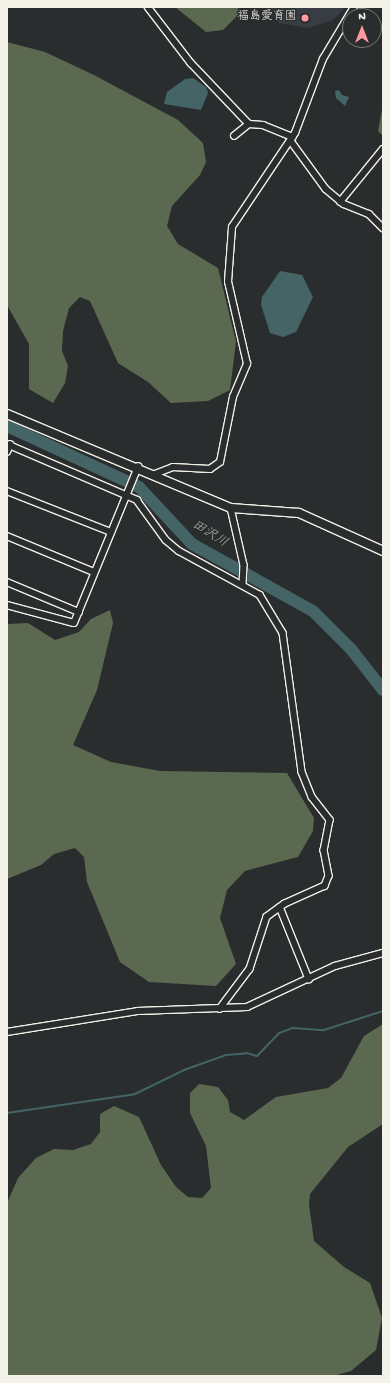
<!DOCTYPE html>
<html>
<head>
<meta charset="utf-8">
<style>
  body { margin:0 }
  #map { position:relative; width:390px; height:1383px; overflow:hidden; background:#2a2d2e; font-family:"Gochi Hand","Klee One",sans-serif }
  div>[style] { position:absolute }
  .built>* { inset:0; background:#383d43 }
  .green>* { inset:0; background:#5c6951 }
  .water>* { inset:0; background:#456466 }
  .stream>* { height:2px; margin:-1px; padding:0 1px; transform-origin:1px; border-radius:1px; background:#456466 }
  .river>* { height:12px; margin:-6px; padding:0 6px; transform-origin:6px; border-radius:6px; background:#456466 }
  .roads { filter:drop-shadow(1px 0 #f4f1e8) drop-shadow(-1px 0 #f4f1e8) drop-shadow(0 1px #f4f1e8) drop-shadow(0 -1px #f4f1e8) }
  .street>* { height:5.5px; margin:-2.75px; padding:0 2.75px; transform-origin:2.75px; border-radius:2.75px; background:#2a2d2e }
  .secondary>* { height:8px; margin:-4px; padding:0 4px; transform-origin:4px; border-radius:4px; background:#2a2d2e }
  .dots>* { width:11px; height:11px; translate:-50% -50%; box-sizing:border-box; border:2px solid #2a2d2e; border-radius:50% }
  span { translate:-50% -50%; white-space:nowrap; text-align:center; line-height:1.15; -webkit-text-stroke:3px #2a2d2e; paint-order:stroke }
  .poi-label { font-size:12px; color:#f4f1e8 }
  .right { translate:-100% -50%; text-align:right }
  .water-label { font-size:13px; color:#aeb9b4; font-style:italic }
  .frame { position:absolute; inset:0; border:8px solid #f4f1e8; pointer-events:none }
  .north { position:absolute; left:342px; top:8px; width:40px; height:40px; box-sizing:border-box; background:#2a2d2e; border:1px solid #7b7b78; border-radius:50%; rotate:0deg; font-size:11px; font-weight:700; line-height:16px; text-align:center; color:#f4f1e8 }
  .north::after { content:''; display:block; margin:auto; width:14px; height:18px; background:#ff9aa2; clip-path:polygon(50% 0,100% 100%,50% 72%,0 100%) }
</style>
</head>
<body>
<div id="map">
  <div class="built">
    <div style="clip-path:polygon(266px 7px,346px 7px,333px 20px,308px 28px,279px 23px)"></div>
  </div>
  <div class="green">
    <div style="clip-path:polygon(175px 7px,238px 7px,239px 14px,223px 30px,206px 32px)"></div>
    <div style="clip-path:polygon(7px 42px,45px 52px,94px 75px,178px 120px,203px 143px,206px 162px,200px 175px,172px 206px,167px 226px,178px 244px,218px 268px,236px 342px,230px 390px,208px 401px,171px 403px,148px 382px,118px 363px,90px 301px,80px 297px,69px 308px,63px 331px,62px 351px,68px 366px,65px 383px,53px 403px,29px 389px,29px 344px,7px 305px)"></div>
    <div style="clip-path:polygon(383px 105px,383px 136px,378px 131px)"></div>
    <div style="clip-path:polygon(110px 610px,113px 623px,97px 690px,73px 745px,111px 762px,160px 771px,287px 773px,314px 818px,313px 831px,298px 857px,245px 871px,227px 890px,220px 918px,236px 964px,216px 986px,149px 982px,120px 962px,87px 882px,84px 857px,75px 848px,54px 854px,41px 865px,7px 879px,7px 624px,28px 623px,55px 640px,79px 632px,91px 619px)"></div>
    <div style="clip-path:polygon(383px 1024px,383px 1124px,348px 1147px,310px 1194px,309px 1205px,314px 1241px,344px 1267px,370px 1283px,382px 1318px,376px 1350px,351px 1371px,333px 1376px,7px 1376px,7px 1203px,18px 1178px,36px 1158px,54px 1149px,73px 1150px,91px 1144px,100px 1132px,100px 1114px,114px 1106px,139px 1117px,161px 1165px,176px 1187px,188px 1197px,202px 1198px,211px 1188px,206px 1146px,190px 1113px,190px 1093px,199px 1084px,218px 1087px,228px 1100px,230px 1112px,244px 1120px,276px 1097px,328px 1088px,341px 1078px,364px 1036px)"></div>
  </div>
  <div class="water">
    <div style="clip-path:polygon(185px 79px,193px 78px,206px 87px,208px 93px,201px 110px,164px 104px,167px 92px)"></div>
    <div style="clip-path:polygon(339px 90px,342px 95px,349px 97px,345px 106px,336px 98px,335px 91px)"></div>
    <div style="clip-path:polygon(280px 271px,302px 275px,313px 297px,296px 332px,283px 337px,270px 333px,261px 305px,262px 297px)"></div>
  </div>
  <div class="stream">
    <div style="left:7px;top:1113px;width:129px;rotate:-8.4deg"></div>
    <div style="left:135px;top:1094px;width:55px;rotate:-26.1deg"></div>
    <div style="left:184px;top:1070px;width:45px;rotate:-19.7deg"></div>
    <div style="left:226px;top:1055px;width:21px;rotate:-5deg"></div>
    <div style="left:247px;top:1053px;width:10px;rotate:17deg"></div>
    <div style="left:257px;top:1056px;width:32px;rotate:-46deg"></div>
    <div style="left:279px;top:1033px;width:15px;rotate:-20deg"></div>
    <div style="left:293px;top:1028px;width:31px;rotate:4deg"></div>
    <div style="left:324px;top:1030px;width:62px;rotate:-17.9deg"></div>
  </div>
  <div class="river">
    <div style="left:7px;top:426px;width:145px;rotate:24.8deg"></div>
    <div style="left:139px;top:487px;width:78px;rotate:47.1deg"></div>
    <div style="left:192px;top:544px;width:138px;rotate:29deg"></div>
    <div style="left:313px;top:611px;width:54px;rotate:45deg"></div>
    <div style="left:351px;top:649px;width:52px;rotate:52deg"></div>
  </div>
  <div class="roads">
    <div class="street">
      <div style="left:148px;top:7px;width:71px;rotate:52.5deg"></div>
      <div style="left:191px;top:63px;width:84px;rotate:46.4deg"></div>
      <div style="left:234px;top:136px;width:19px;rotate:-39deg"></div>
      <div style="left:249px;top:124px;width:14px;rotate:4deg"></div>
      <div style="left:263px;top:125px;width:32px;rotate:22deg"></div>
      <div style="left:291px;top:141px;width:59px;rotate:53.9deg"></div>
      <div style="left:326px;top:189px;width:23px;rotate:40deg"></div>
      <div style="left:344px;top:204px;width:27px;rotate:22deg"></div>
      <div style="left:369px;top:214px;width:20px;rotate:45deg"></div>
      <div style="left:340px;top:202px;width:68px;rotate:-50.9deg"></div>
      <div style="left:7px;top:444px;width:142px;rotate:23.3deg"></div>
      <div style="left:137px;top:500px;width:49px;rotate:54.1deg"></div>
      <div style="left:166px;top:540px;width:17px;rotate:40deg"></div>
      <div style="left:179px;top:551px;width:92px;rotate:28.5deg"></div>
      <div style="left:260px;top:595px;width:44px;rotate:58.8deg"></div>
      <div style="left:283px;top:633px;width:140px;rotate:82.2deg"></div>
      <div style="left:302px;top:772px;width:27px;rotate:68deg"></div>
      <div style="left:312px;top:797px;width:29px;rotate:52deg"></div>
      <div style="left:330px;top:820px;width:31px;rotate:101deg"></div>
      <div style="left:324px;top:850px;width:26px;rotate:79deg"></div>
      <div style="left:329px;top:876px;width:11px;rotate:112deg"></div>
      <div style="left:325px;top:886px;width:44px;rotate:155.8deg"></div>
      <div style="left:285px;top:904px;width:22px;rotate:144deg"></div>
      <div style="left:267px;top:917px;width:55px;rotate:108.1deg"></div>
      <div style="left:250px;top:969px;width:50px;rotate:126.9deg"></div>
      <div style="left:7px;top:452px;width:8px;rotate:-67deg"></div>
      <div style="left:155px;top:474px;width:19px;rotate:-21deg"></div>
      <div style="left:173px;top:467px;width:37px;rotate:3deg"></div>
      <div style="left:210px;top:469px;width:12px;rotate:-35deg"></div>
      <div style="left:220px;top:462px;width:66px;rotate:-78.7deg"></div>
      <div style="left:233px;top:397px;width:36px;rotate:-67deg"></div>
      <div style="left:247px;top:364px;width:84px;rotate:-103deg"></div>
      <div style="left:228px;top:282px;width:55px;rotate:-85.8deg"></div>
      <div style="left:232px;top:227px;width:113px;rotate:-56.2deg"></div>
      <div style="left:295px;top:133px;width:79px;rotate:-69.3deg"></div>
      <div style="left:323px;top:59px;width:61px;rotate:-59.2deg"></div>
      <div style="left:7px;top:491px;width:112px;rotate:21.5deg"></div>
      <div style="left:231px;top:508px;width:58px;rotate:77.2deg"></div>
      <div style="left:244px;top:565px;width:19px;rotate:93deg"></div>
      <div style="left:7px;top:536px;width:94px;rotate:22.5deg"></div>
      <div style="left:7px;top:582px;width:78px;rotate:22.6deg"></div>
      <div style="left:7px;top:605px;width:69px;rotate:15deg"></div>
      <div style="left:74px;top:623px;width:169px;rotate:-67.7deg"></div>
      <div style="left:280px;top:907px;width:78px;rotate:68.1deg"></div>
      <div style="left:7px;top:1032px;width:133px;rotate:-9.1deg"></div>
      <div style="left:138px;top:1011px;width:109px;rotate:-2.1deg"></div>
      <div style="left:247px;top:1007px;width:97px;rotate:-25deg"></div>
      <div style="left:335px;top:966px;width:50px;rotate:-15.2deg"></div>
    </div>
    <div class="secondary">
      <div style="left:7px;top:414px;width:243px;rotate:22.8deg"></div>
      <div style="left:231px;top:508px;width:68px;rotate:4.2deg"></div>
      <div style="left:299px;top:513px;width:92px;rotate:24.3deg"></div>
    </div>
  </div>
  <div class="dots">
    <div style="left:305px;top:18px;background:#ff9aa2"></div>
  </div>
  <div class="poi-label">
    <span class="right" style="left:297px;top:18px">福島愛育園</span>
  </div>
  <div class="water-label">
    <span style="left:209px;top:535px;rotate:32deg">田沢川</span>
  </div>
  <div class="frame"></div>
  <div class="north">N</div>
</div>
</body>
</html>
